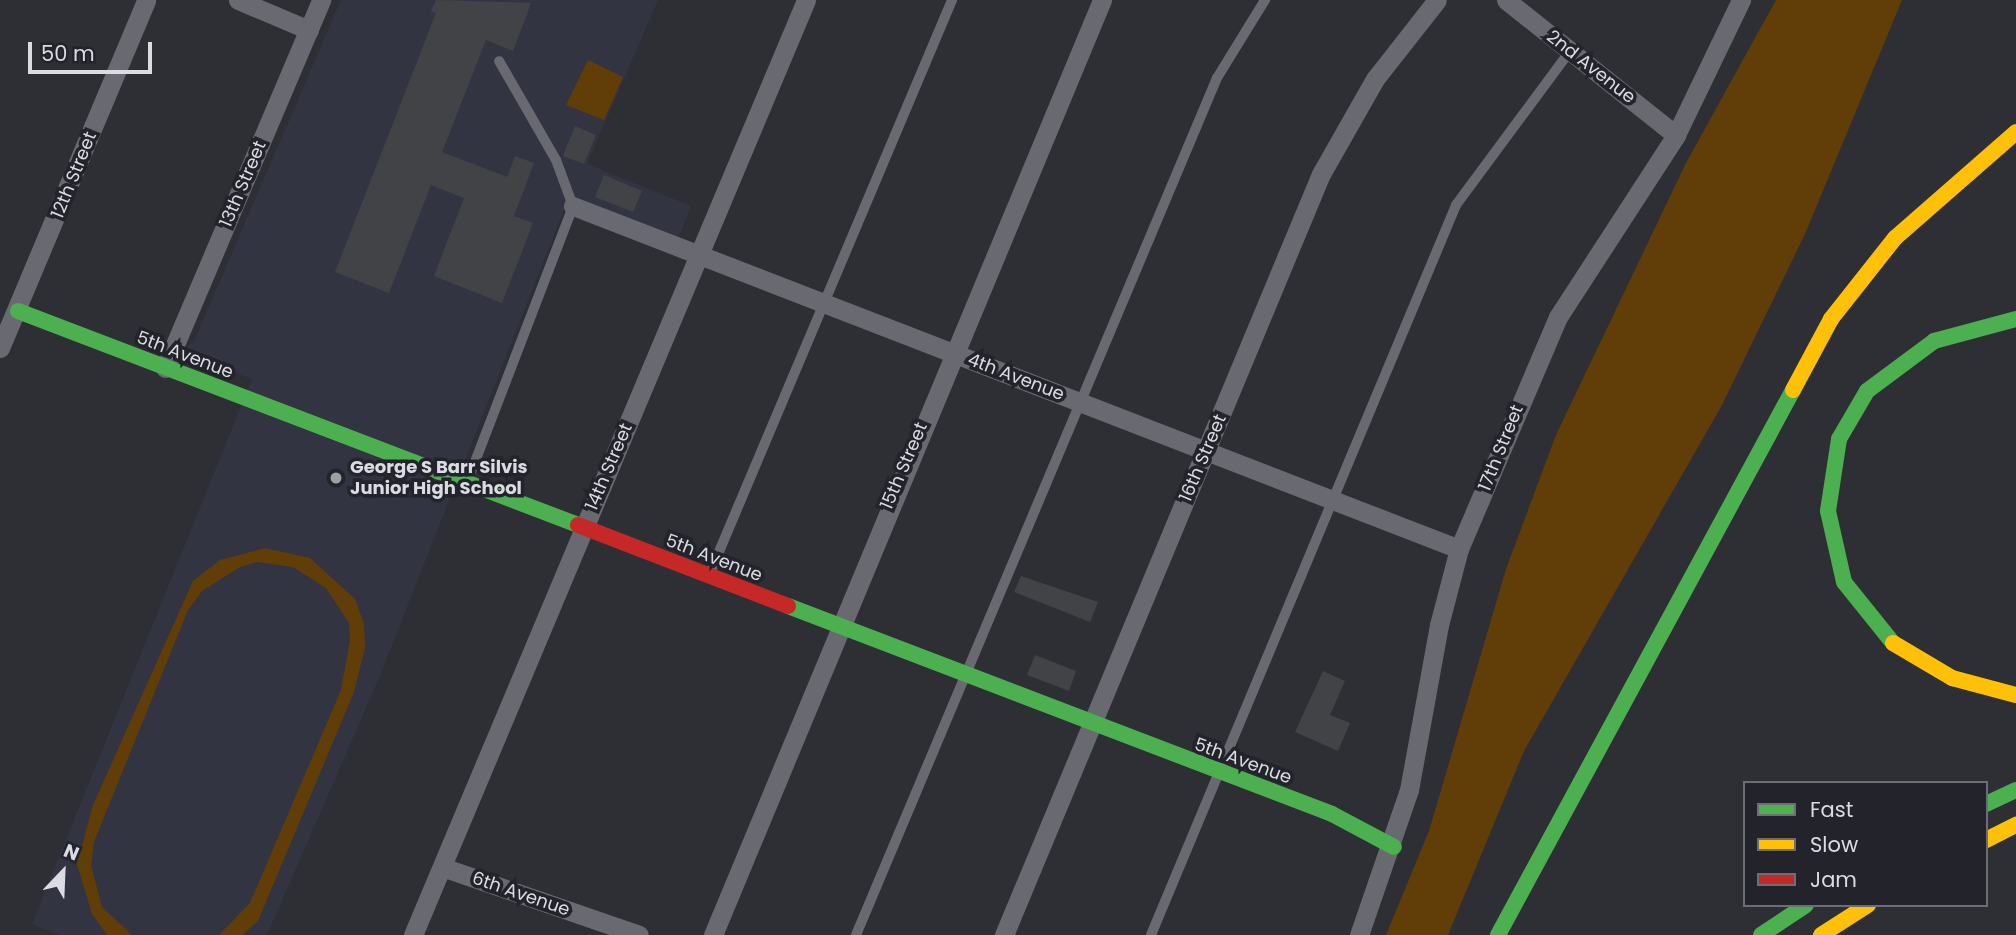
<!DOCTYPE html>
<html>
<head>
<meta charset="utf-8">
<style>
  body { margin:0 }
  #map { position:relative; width:2016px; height:935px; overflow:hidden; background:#2e2f34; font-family:Poppins,sans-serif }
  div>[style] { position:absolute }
  .built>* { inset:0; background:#333442 }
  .green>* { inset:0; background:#613d08 }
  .building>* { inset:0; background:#424346 }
  .lane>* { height:10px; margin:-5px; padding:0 5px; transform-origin:5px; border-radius:5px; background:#696972 }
  .street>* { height:19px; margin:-9.5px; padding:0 9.5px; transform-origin:9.5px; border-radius:9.5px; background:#696972 }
  .fast>* { height:16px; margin:-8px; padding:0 8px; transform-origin:8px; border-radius:8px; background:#4caf50 }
  .slow>* { height:16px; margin:-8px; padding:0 8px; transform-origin:8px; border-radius:8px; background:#ffc107 }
  .jam>* { height:16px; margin:-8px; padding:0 8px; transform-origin:8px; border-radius:8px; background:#c62828 }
  .dots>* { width:19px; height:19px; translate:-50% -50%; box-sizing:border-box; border:4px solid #23232c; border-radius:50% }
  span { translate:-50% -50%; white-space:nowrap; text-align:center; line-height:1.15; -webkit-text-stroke:7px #23232c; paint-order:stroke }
  .street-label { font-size:18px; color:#dbdce2 }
  .poi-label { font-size:18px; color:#dbdce2; font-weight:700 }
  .left { translate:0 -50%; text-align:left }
  .legend { position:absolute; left:1743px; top:781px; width:245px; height:126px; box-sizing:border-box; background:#23232c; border:2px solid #6d6d75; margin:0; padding:9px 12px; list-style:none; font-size:21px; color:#dbdce2 }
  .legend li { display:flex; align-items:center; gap:14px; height:35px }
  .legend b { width:35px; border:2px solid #6d6d75 }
  .north { position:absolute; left:28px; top:837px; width:70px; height:70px; -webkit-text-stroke:5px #23232c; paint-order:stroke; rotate:23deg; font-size:19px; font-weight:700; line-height:28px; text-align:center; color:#dbdce2 }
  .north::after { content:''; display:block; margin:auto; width:24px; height:32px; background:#dbdce2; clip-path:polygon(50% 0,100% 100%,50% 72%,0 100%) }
  .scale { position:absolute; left:28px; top:42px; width:124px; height:32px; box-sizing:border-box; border:4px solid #dbdce2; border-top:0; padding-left:9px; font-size:21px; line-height:24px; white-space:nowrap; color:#dbdce2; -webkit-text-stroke:5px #23232c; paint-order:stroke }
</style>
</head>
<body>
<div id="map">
  <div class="built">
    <div style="clip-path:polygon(341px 0,658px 0,587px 164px,691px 206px,677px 241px,568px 199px,379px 678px,267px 935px,59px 935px,32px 924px,252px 379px,182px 352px,195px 339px)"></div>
  </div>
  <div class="green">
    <div style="clip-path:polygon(1776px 0,1902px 0,1805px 234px,1722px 405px,1524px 751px,1448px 935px,1386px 935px,1429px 831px,1506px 569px,1556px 435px,1686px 163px)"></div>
    <div style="clip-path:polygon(588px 60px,623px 77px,604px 120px,566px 105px)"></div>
    <div style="clip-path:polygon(265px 548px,310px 558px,355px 599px,364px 624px,365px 648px,354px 692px,258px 921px,242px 935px,219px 935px,250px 903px,341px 690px,350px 640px,349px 623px,326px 588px,293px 567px,257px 562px,240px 567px,202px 591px,188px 610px,94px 842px,91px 865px,102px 907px,132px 935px,107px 935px,92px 914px,77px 864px,93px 805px,193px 581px,220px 560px)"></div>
  </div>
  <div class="building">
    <div style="clip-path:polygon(436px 0,531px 3px,513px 51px,486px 40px,442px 152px,507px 177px,515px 156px,534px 163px,514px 216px,533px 223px,502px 303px,434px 276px,464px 198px,431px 185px,389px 293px,335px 272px,436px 13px,431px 11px)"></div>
    <div style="clip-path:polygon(575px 126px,596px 135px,584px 164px,563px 156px)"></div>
    <div style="clip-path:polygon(604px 175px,642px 191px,633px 212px,595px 197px)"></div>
    <div style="clip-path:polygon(1021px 576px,1098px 602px,1090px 622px,1014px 592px)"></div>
    <div style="clip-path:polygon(1035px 655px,1076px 671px,1069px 691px,1027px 675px)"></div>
    <div style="clip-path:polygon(1323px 671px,1345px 681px,1330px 715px,1350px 723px,1338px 751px,1295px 732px)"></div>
  </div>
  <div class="lane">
    <div style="left:468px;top:480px;width:293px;rotate:-69deg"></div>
    <div style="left:573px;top:206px;width:49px;rotate:-110.3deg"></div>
    <div style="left:556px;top:160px;width:114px;rotate:-119.9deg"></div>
    <div style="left:710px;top:573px;width:622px;rotate:-67.1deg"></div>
    <div style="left:856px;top:935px;width:930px;rotate:-67.16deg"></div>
    <div style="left:1217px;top:78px;width:92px;rotate:-58.4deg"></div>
    <div style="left:1151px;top:935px;width:791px;rotate:-67.32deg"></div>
    <div style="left:1456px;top:205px;width:192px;rotate:-53.5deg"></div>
  </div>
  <div class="street">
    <div style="left:238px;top:0;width:77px;rotate:22.9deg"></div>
    <div style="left:1506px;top:0;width:217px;rotate:38.5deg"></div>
    <div style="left:573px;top:206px;width:950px;rotate:21.16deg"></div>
    <div style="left:0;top:348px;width:377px;rotate:-67.2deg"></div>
    <div style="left:165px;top:368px;width:400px;rotate:-67deg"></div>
    <div style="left:442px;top:867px;width:208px;rotate:19deg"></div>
    <div style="left:413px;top:935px;width:1014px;rotate:-67.2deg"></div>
    <div style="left:713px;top:935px;width:1013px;rotate:-67.41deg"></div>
    <div style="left:1004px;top:935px;width:824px;rotate:-67.39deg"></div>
    <div style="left:1321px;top:174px;width:109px;rotate:-60.4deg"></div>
    <div style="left:1375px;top:79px;width:100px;rotate:-51.9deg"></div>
    <div style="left:1359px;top:935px;width:153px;rotate:-71deg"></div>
    <div style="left:1409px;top:790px;width:168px;rotate:-79.7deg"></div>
    <div style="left:1439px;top:625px;width:79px;rotate:-75.3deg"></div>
    <div style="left:1459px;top:549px;width:252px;rotate:-66.9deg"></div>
    <div style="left:1558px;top:317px;width:217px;rotate:-57deg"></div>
    <div style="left:1676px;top:135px;width:150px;rotate:-64.3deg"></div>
  </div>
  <div class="fast">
    <div style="left:18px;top:311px;width:599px;rotate:20.91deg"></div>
    <div style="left:788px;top:606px;width:582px;rotate:20.92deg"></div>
    <div style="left:1332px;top:814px;width:70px;rotate:28deg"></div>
    <div style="left:1893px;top:643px;width:78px;rotate:-128.8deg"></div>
    <div style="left:1844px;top:582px;width:73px;rotate:-102.7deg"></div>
    <div style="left:1828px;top:511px;width:73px;rotate:-81.3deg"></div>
    <div style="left:1839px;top:439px;width:56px;rotate:-59.7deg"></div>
    <div style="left:1867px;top:391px;width:84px;rotate:-36.7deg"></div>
    <div style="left:1934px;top:341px;width:85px;rotate:-15deg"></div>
    <div style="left:1986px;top:804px;width:33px;rotate:-25deg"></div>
    <div style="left:1498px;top:935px;width:620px;rotate:-61.57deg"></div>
    <div style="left:1761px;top:935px;width:54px;rotate:-33.7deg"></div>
  </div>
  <div class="slow">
    <div style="left:1793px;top:390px;width:81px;rotate:-61.8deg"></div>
    <div style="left:1831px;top:319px;width:103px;rotate:-51.7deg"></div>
    <div style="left:1895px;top:238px;width:161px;rotate:-41.2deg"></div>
    <div style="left:1893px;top:643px;width:69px;rotate:30.7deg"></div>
    <div style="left:1952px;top:678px;width:66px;rotate:14.9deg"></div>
    <div style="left:1986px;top:840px;width:34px;rotate:-27deg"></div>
    <div style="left:1821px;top:935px;width:56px;rotate:-32.6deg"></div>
  </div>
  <div class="jam">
    <div style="left:578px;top:525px;width:225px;rotate:21.1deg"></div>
  </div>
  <div class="dots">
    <div style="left:336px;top:478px;background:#9e9fa5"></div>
  </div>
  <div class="street-label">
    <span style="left:1591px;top:67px;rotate:38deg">2nd Avenue</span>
    <span style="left:74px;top:175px;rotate:-68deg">12th Street</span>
    <span style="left:243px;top:184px;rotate:-67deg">13th Street</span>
    <span style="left:185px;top:355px;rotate:21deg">5th Avenue</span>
    <span style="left:1016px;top:377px;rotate:21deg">4th Avenue</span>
    <span style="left:1501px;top:448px;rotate:-68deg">17th Street</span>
    <span style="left:1203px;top:458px;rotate:-67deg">16th Street</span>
    <span style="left:904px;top:466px;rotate:-67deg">15th Street</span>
    <span style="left:609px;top:467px;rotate:-67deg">14th Street</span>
    <span style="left:714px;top:558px;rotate:21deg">5th Avenue</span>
    <span style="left:1243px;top:761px;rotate:20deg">5th Avenue</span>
    <span style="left:521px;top:894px;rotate:19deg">6th Avenue</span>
  </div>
  <div class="poi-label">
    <span class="left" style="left:350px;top:478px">George S Barr Silvis<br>Junior High School</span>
  </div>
  <ul class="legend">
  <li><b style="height:9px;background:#4caf50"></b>Fast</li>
  <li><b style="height:9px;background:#ffc107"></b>Slow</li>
  <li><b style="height:9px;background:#c62828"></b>Jam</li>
  </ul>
  <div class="north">N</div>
  <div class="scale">50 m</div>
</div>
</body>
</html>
